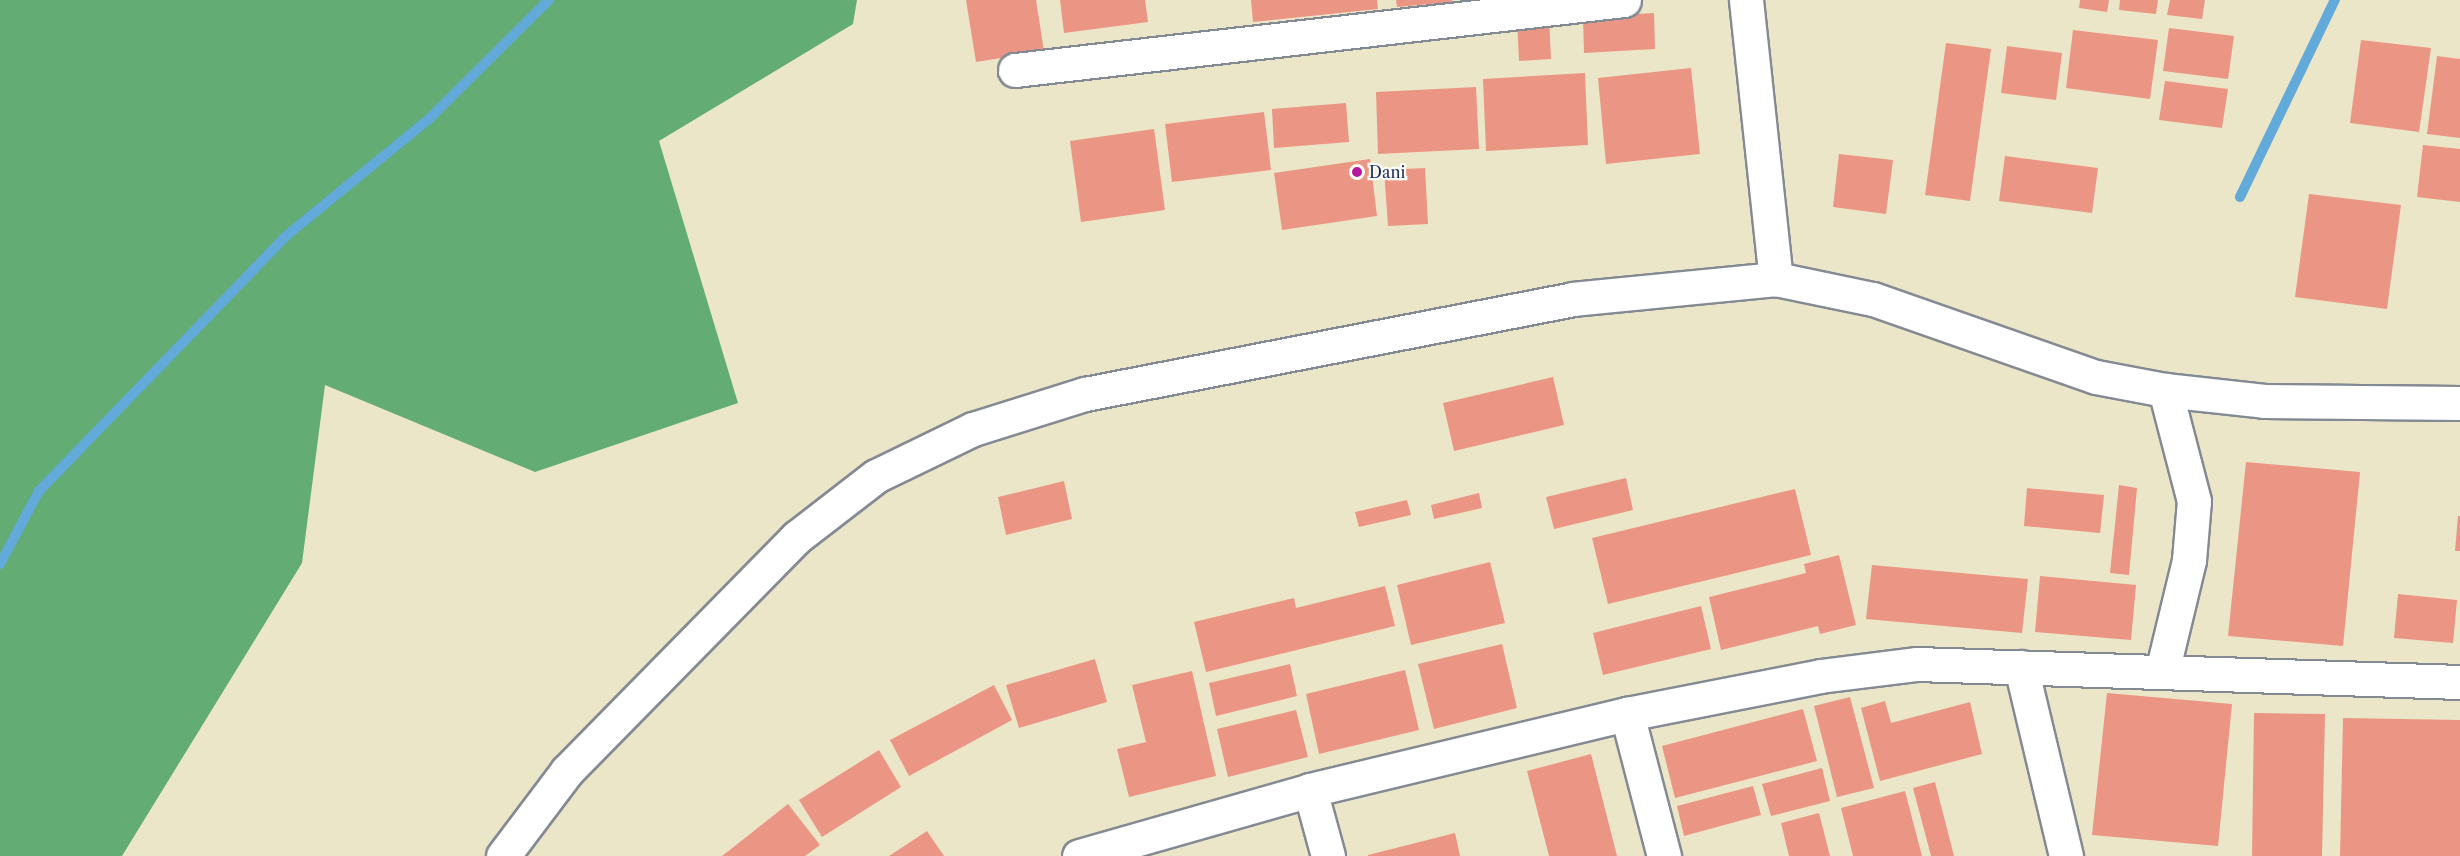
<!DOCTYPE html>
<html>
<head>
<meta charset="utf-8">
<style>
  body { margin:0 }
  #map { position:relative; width:2460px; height:856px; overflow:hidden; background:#ece6c8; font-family:"Libre Caslon Text",serif }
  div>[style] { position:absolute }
  .forest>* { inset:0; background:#63ac74 }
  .stream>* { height:10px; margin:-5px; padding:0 5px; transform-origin:5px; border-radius:5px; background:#62aad9 }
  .building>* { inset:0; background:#eb9684 }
  .roads { filter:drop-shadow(2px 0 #848a93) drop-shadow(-2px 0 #848a93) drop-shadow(0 2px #848a93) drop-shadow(0 -2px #848a93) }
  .minor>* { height:33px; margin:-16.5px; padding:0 16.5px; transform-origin:16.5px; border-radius:16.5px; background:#fff }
  .dots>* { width:16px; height:16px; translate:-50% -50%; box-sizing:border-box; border:3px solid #fdfcf7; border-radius:50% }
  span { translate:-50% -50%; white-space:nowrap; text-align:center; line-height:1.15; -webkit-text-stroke:4.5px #fdfcf7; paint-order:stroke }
  .poi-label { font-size:16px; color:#1b2f5e }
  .left { translate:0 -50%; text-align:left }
</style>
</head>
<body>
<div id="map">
  <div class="forest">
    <div style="clip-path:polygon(0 0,857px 0,853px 24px,659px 141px,738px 403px,535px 472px,325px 385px,302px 563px,122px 856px,0 856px)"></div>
  </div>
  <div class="stream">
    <div style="left:2240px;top:197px;width:219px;rotate:-64.3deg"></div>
    <div style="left:0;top:564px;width:83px;rotate:-61.9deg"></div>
    <div style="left:39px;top:491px;width:355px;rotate:-45.9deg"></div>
    <div style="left:286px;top:236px;width:186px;rotate:-39.3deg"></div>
    <div style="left:430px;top:118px;width:168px;rotate:-44.8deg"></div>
  </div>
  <div class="building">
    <div style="clip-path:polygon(966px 0,1036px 0,1044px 51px,976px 62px)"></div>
    <div style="clip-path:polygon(1060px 0,1145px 0,1148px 22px,1064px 33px)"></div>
    <div style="clip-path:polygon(1251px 0,1377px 0,1378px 9px,1253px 22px)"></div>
    <div style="clip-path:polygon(1396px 0,1452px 0,1452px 2px,1397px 7px)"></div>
    <div style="clip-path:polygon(2080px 0,2109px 0,2107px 12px,2079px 8px)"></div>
    <div style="clip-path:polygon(2120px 0,2158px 0,2156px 14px,2119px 10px)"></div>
    <div style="clip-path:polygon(2170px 0,2205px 0,2202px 19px,2167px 15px)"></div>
    <div style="clip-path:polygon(1654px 13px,1655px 49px,1584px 53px,1583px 17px)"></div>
    <div style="clip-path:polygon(1549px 18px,1551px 59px,1519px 61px,1517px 20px)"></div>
    <div style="clip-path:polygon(2169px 28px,2234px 36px,2228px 79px,2163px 71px)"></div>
    <div style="clip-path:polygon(2073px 30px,2158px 40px,2150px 99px,2066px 88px)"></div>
    <div style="clip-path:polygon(2361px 40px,2431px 48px,2419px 132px,2350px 123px)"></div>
    <div style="clip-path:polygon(1946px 43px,1991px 49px,1970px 201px,1925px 195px)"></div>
    <div style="clip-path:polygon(2007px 46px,2062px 53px,2056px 100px,2001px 93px)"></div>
    <div style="clip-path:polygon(2437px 56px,2460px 59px,2460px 138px,2427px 134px)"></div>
    <div style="clip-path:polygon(1691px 68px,1700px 154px,1606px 164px,1598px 78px)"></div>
    <div style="clip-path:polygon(1585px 73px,1588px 145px,1486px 151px,1483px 79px)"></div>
    <div style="clip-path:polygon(2165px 81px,2228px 89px,2222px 128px,2159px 120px)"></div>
    <div style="clip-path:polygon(1476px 87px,1479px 149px,1378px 154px,1376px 92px)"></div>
    <div style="clip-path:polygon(1346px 103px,1349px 142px,1274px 148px,1272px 109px)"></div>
    <div style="clip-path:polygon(1264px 112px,1271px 170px,1172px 182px,1165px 124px)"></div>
    <div style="clip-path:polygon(1154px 129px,1165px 210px,1081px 222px,1070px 141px)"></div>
    <div style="clip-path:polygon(2423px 145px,2460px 149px,2460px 202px,2417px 197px)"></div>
    <div style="clip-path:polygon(1839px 154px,1893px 160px,1886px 214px,1833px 207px)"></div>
    <div style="clip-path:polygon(2005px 156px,2098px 168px,2092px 213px,1999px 201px)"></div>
    <div style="clip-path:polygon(1370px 159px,1377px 216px,1282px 230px,1274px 173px)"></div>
    <div style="clip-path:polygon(1425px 168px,1428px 224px,1388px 226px,1384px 170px)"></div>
    <div style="clip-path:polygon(2309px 194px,2401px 205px,2387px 309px,2295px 297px)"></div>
    <div style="clip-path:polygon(1553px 377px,1564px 425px,1454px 451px,1443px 403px)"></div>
    <div style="clip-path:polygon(2246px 462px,2360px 472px,2343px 646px,2228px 636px)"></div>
    <div style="clip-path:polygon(1626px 478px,1633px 510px,1554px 529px,1546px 497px)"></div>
    <div style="clip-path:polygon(1064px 481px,1072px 519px,1006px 535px,998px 497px)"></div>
    <div style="clip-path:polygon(2119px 485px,2137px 488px,2129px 575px,2110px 573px)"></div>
    <div style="clip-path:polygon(2027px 488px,2104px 495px,2100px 533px,2024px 526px)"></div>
    <div style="clip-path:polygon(1795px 489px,1811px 555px,1608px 604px,1592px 538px)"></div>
    <div style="clip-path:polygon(1479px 493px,1482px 508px,1434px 519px,1431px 505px)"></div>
    <div style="clip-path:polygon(1407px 500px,1411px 515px,1359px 527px,1355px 512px)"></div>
    <div style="clip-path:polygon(2458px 516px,2460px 516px,2460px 551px,2455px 551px)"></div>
    <div style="clip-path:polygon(1839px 555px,1856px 625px,1820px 634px,1818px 626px,1721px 650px,1709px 597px,1806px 573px,1804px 564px)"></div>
    <div style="clip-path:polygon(1490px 562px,1505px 623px,1411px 645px,1397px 585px)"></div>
    <div style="clip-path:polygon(1872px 565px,2028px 579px,2022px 633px,1866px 619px)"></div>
    <div style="clip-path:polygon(2040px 576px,2136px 585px,2131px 640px,2035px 632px)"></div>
    <div style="clip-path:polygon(1385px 586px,1395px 626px,1206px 672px,1194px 622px,1294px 598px,1296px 608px)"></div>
    <div style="clip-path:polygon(2398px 594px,2457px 600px,2453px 643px,2394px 638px)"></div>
    <div style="clip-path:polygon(1701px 606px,1711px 649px,1603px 675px,1593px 633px)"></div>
    <div style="clip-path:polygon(1502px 644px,1517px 708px,1434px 729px,1418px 664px)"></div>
    <div style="clip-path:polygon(1095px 659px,1107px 702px,1019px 728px,1006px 685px)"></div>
    <div style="clip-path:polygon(1290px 664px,1297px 696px,1216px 716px,1209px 683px)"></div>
    <div style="clip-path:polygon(1405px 670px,1419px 730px,1319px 754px,1306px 694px)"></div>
    <div style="clip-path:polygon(1192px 671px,1216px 776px,1129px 797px,1117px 749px,1146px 742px,1132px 685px)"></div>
    <div style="clip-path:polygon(994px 685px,1012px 720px,909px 776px,890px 740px)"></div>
    <div style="clip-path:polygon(2107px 693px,2232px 704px,2218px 846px,2092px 835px)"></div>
    <div style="clip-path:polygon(1850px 697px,1874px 788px,1837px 797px,1814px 706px)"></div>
    <div style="clip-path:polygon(1885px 701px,1891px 723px,1970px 702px,1982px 754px,1880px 781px,1861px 708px)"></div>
    <div style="clip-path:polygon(1803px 709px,1817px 761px,1675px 798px,1662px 746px)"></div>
    <div style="clip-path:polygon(1296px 710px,1308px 757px,1228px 777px,1217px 729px)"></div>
    <div style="clip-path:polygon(2254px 713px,2325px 714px,2322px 856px,2252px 856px)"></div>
    <div style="clip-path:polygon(2343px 718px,2460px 720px,2460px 856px,2340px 856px)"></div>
    <div style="clip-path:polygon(879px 750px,901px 787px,822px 837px,799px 800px)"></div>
    <div style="clip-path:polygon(1591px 754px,1617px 856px,1549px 856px,1527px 771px)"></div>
    <div style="clip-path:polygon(1822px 768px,1830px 801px,1771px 816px,1762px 784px)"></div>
    <div style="clip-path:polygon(1935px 782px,1954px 856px,1931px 856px,1913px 788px)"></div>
    <div style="clip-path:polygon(1753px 786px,1761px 815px,1684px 836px,1677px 806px)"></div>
    <div style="clip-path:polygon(1905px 791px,1922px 856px,1853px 856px,1841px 808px)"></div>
    <div style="clip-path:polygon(788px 804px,820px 845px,805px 856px,722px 856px)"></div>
    <div style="clip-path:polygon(1819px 813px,1830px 856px,1789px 856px,1781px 823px)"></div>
    <div style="clip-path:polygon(927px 831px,944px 856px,889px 856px)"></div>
    <div style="clip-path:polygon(1455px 833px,1460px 856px,1368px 856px,1368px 855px)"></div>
  </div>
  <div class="roads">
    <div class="minor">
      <div style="left:1746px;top:0;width:281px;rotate:83.9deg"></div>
      <div style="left:1015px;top:70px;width:613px;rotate:-6.56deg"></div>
      <div style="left:2021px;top:667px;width:194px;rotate:76.6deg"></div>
      <div style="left:2162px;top:672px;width:115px;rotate:-76.4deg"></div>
      <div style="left:2189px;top:560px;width:59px;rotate:-85.2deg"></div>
      <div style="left:2194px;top:501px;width:115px;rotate:-104.6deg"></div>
      <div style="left:1627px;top:714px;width:147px;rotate:75.4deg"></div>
      <div style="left:1310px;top:790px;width:68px;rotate:74.7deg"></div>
      <div style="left:503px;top:856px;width:106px;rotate:-53deg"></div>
      <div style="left:567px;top:771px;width:328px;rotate:-45.5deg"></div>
      <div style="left:797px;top:537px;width:100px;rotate:-37.7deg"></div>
      <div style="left:876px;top:476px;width:108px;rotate:-25.9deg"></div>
      <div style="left:973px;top:429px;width:117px;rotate:-17.4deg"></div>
      <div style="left:1085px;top:394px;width:496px;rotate:-11deg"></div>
      <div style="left:1572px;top:299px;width:205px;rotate:-5.6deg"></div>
      <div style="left:1776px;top:279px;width:99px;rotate:11.7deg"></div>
      <div style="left:1873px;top:299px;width:236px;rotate:19.3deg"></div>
      <div style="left:2096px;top:377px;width:70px;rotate:10.7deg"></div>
      <div style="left:2165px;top:390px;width:100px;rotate:6.3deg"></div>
      <div style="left:2264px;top:401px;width:196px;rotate:0.6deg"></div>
      <div style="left:1079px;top:856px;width:240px;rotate:-15.9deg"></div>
      <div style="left:1310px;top:790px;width:326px;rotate:-13.5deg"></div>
      <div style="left:1627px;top:714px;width:197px;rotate:-11.1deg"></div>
      <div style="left:1820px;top:676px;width:98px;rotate:-7.1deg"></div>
      <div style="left:1917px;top:664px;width:543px;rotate:1.9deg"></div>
    </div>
  </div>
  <div class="dots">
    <div style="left:1357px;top:172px;background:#b5179e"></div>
  </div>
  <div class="poi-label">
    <span class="left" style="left:1369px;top:172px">Dani</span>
  </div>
</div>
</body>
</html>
